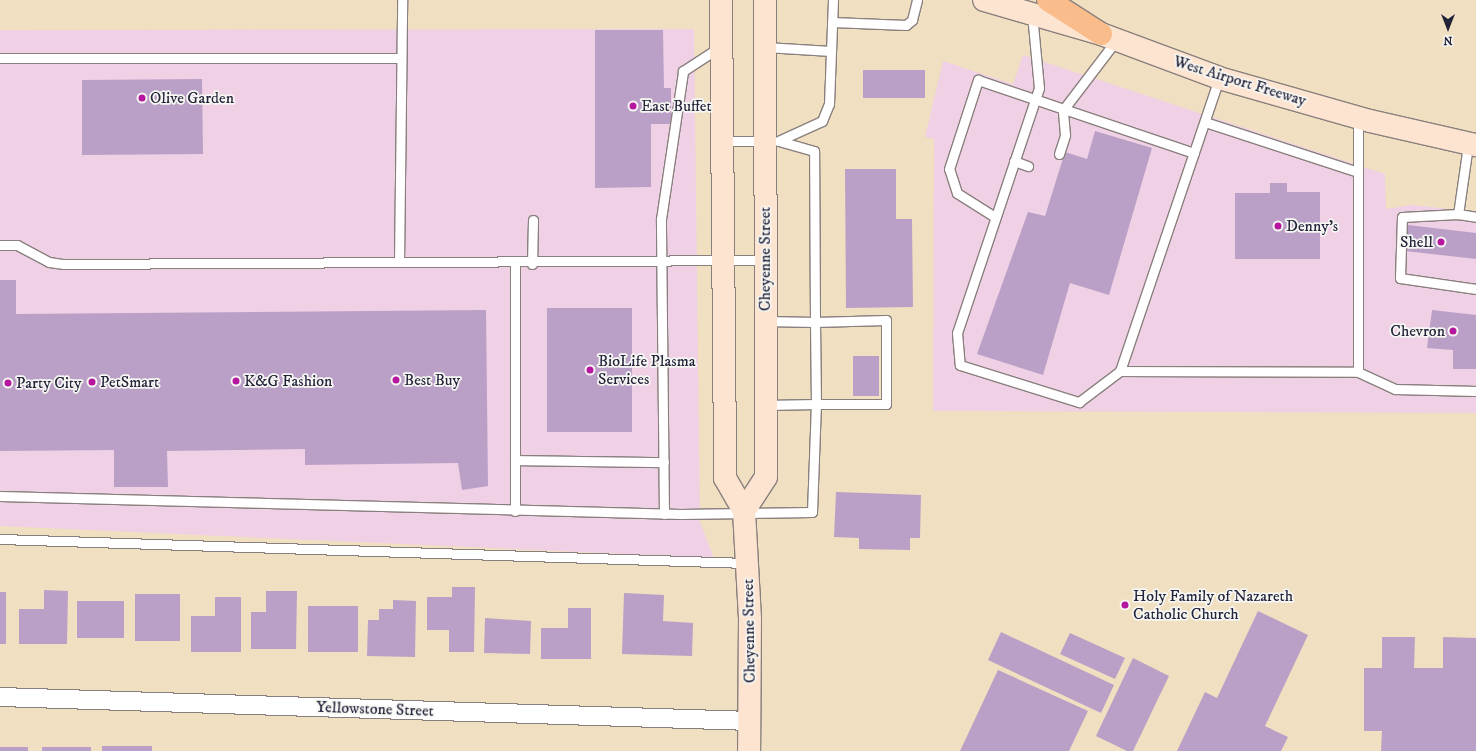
<!DOCTYPE html>
<html>
<head>
<meta charset="utf-8">
<style>
  body { margin:0 }
  #map { position:relative; width:1476px; height:751px; overflow:hidden; background:#f0dfc0; font-family:"IM FELL DW Pica",serif }
  div>[style] { position:absolute }
  .built>* { inset:0; background:#f0d0e5 }
  .building>* { inset:0; background:#baa0c7 }
  .roads { filter:drop-shadow(1px 0 #89807e) drop-shadow(-1px 0 #89807e) drop-shadow(0 1px #89807e) drop-shadow(0 -1px #89807e) }
  .lane>* { height:9px; margin:-4.5px; padding:0 4.5px; transform-origin:4.5px; border-radius:4.5px; background:#fff }
  .street>* { height:18px; margin:-9px; padding:0 9px; transform-origin:9px; border-radius:9px; background:#fff }
  .secondary>* { height:22px; margin:-11px; padding:0 11px; transform-origin:11px; border-radius:11px; background:#fde4d0 }
  .highway>* { height:22px; margin:-11px; padding:0 11px; transform-origin:11px; border-radius:11px; background:#f9bc8a }
  .dots>* { width:11px; height:11px; translate:-50% -50%; box-sizing:border-box; border:2px solid #f6f6f2; border-radius:50% }
  span { translate:-50% -50%; white-space:nowrap; text-align:center; line-height:1.15; -webkit-text-stroke:3.5px #f6f6f2; paint-order:stroke }
  .street-label { font-size:16px; color:#22223b }
  .poi-label { font-size:16px; color:#22223b }
  .left { translate:0 -50%; text-align:left }
  .right { translate:-100% -50%; text-align:right }
  .north { position:absolute; left:1428px; top:8px; width:40px; height:40px; -webkit-text-stroke:3px #f6f6f2; paint-order:stroke; rotate:180deg; font-size:11px; font-weight:700; line-height:16px; text-align:center; color:#22223b }
  .north::after { content:''; display:block; margin:auto; width:14px; height:18px; background:#22223b; clip-path:polygon(50% 0,100% 100%,50% 72%,0 100%) }
</style>
</head>
<body>
<div id="map">
  <div class="built">
    <div style="clip-path:polygon(694px 29px,700px 522px,714px 558px,0 526px,0 30px)"></div>
    <div style="clip-path:polygon(1023px 55px,1385px 174px,1386px 209px,1412px 205px,1476px 212px,1476px 413px,933px 411px,934px 139px,925px 137px,943px 61px,1013px 84px)"></div>
  </div>
  <div class="building">
    <div style="clip-path:polygon(595px 30px,663px 30px,664px 88px,671px 88px,671px 124px,651px 124px,651px 187px,595px 188px)"></div>
    <div style="clip-path:polygon(863px 70px,925px 70px,925px 98px,863px 98px)"></div>
    <div style="clip-path:polygon(202px 79px,203px 154px,82px 155px,82px 80px)"></div>
    <div style="clip-path:polygon(1095px 131px,1152px 148px,1109px 295px,1070px 283px,1043px 375px,977px 354px,1028px 212px,1045px 216px,1065px 152px,1087px 159px)"></div>
    <div style="clip-path:polygon(845px 169px,896px 169px,896px 219px,912px 219px,913px 307px,846px 308px)"></div>
    <div style="clip-path:polygon(1270px 183px,1287px 183px,1287px 192px,1320px 192px,1320px 259px,1235px 259px,1235px 193px,1270px 193px)"></div>
    <div style="clip-path:polygon(1408px 225px,1476px 233px,1476px 259px,1405px 251px)"></div>
    <div style="clip-path:polygon(0 280px,16px 280px,16px 314px,486px 310px,488px 486px,462px 490px,458px 463px,305px 465px,305px 449px,167px 451px,168px 487px,114px 487px,114px 450px,0 451px)"></div>
    <div style="clip-path:polygon(547px 308px,632px 308px,632px 432px,547px 432px)"></div>
    <div style="clip-path:polygon(1432px 310px,1476px 315px,1476px 369px,1453px 369px,1453px 350px,1427px 348px)"></div>
    <div style="clip-path:polygon(853px 356px,879px 356px,879px 396px,853px 396px)"></div>
    <div style="clip-path:polygon(836px 492px,921px 495px,920px 538px,910px 538px,910px 550px,859px 549px,859px 538px,834px 537px)"></div>
    <div style="clip-path:polygon(452px 587px,475px 587px,474px 652px,449px 652px,449px 630px,427px 630px,427px 597px,452px 597px)"></div>
    <div style="clip-path:polygon(44px 590px,68px 591px,67px 644px,19px 644px,19px 609px,44px 609px)"></div>
    <div style="clip-path:polygon(266px 591px,297px 591px,296px 649px,251px 649px,251px 612px,266px 612px)"></div>
    <div style="clip-path:polygon(0 592px,6px 592px,6px 644px,0 644px)"></div>
    <div style="clip-path:polygon(624px 593px,664px 595px,663px 621px,693px 623px,692px 656px,622px 654px)"></div>
    <div style="clip-path:polygon(135px 594px,180px 594px,180px 641px,135px 641px)"></div>
    <div style="clip-path:polygon(215px 597px,241px 597px,241px 652px,191px 652px,191px 616px,215px 616px)"></div>
    <div style="clip-path:polygon(393px 600px,416px 601px,415px 657px,367px 656px,368px 620px,379px 620px,379px 609px,393px 609px)"></div>
    <div style="clip-path:polygon(77px 601px,124px 601px,124px 638px,77px 638px)"></div>
    <div style="clip-path:polygon(308px 606px,358px 606px,358px 652px,308px 652px)"></div>
    <div style="clip-path:polygon(568px 608px,591px 608px,591px 659px,541px 659px,541px 628px,568px 628px)"></div>
    <div style="clip-path:polygon(1258px 611px,1308px 635px,1265px 726px,1288px 737px,1281px 751px,1177px 751px,1205px 692px,1217px 698px)"></div>
    <div style="clip-path:polygon(485px 618px,531px 621px,530px 654px,484px 653px)"></div>
    <div style="clip-path:polygon(1001px 632px,1114px 685px,1101px 713px,988px 660px)"></div>
    <div style="clip-path:polygon(1070px 633px,1125px 658px,1115px 679px,1060px 654px)"></div>
    <div style="clip-path:polygon(1382px 637px,1415px 637px,1414px 668px,1443px 668px,1443px 637px,1476px 638px,1476px 751px,1381px 751px,1382px 731px,1364px 731px,1364px 668px,1382px 668px)"></div>
    <div style="clip-path:polygon(1133px 658px,1169px 676px,1133px 751px,1127px 751px,1096px 736px)"></div>
    <div style="clip-path:polygon(998px 670px,1088px 711px,1069px 751px,960px 751px)"></div>
    <div style="clip-path:polygon(102px 746px,152px 746px,152px 751px,102px 751px)"></div>
    <div style="clip-path:polygon(0 747px,28px 747px,28px 751px,0 751px)"></div>
    <div style="clip-path:polygon(42px 747px,91px 747px,91px 751px,42px 751px)"></div>
  </div>
  <div class="roads">
    <div class="lane">
      <div style="left:1032px;top:14px;width:74px;rotate:84.6deg"></div>
      <div style="left:1039px;top:88px;width:258px;rotate:108.5deg"></div>
      <div style="left:957px;top:333px;width:32px;rotate:85deg"></div>
      <div style="left:960px;top:365px;width:125px;rotate:17.3deg"></div>
      <div style="left:1079px;top:402px;width:51px;rotate:-37.1deg"></div>
      <div style="left:1120px;top:371px;width:309px;rotate:-71.3deg"></div>
      <div style="left:832px;top:22px;width:74px;rotate:2.3deg"></div>
      <div style="left:906px;top:25px;width:8px;rotate:-40deg"></div>
      <div style="left:912px;top:20px;width:21px;rotate:-76deg"></div>
      <div style="left:765px;top:47px;width:66px;rotate:3.5deg"></div>
      <div style="left:0;top:58px;width:399px"></div>
      <div style="left:1205px;top:122px;width:161px;rotate:18.1deg"></div>
      <div style="left:722px;top:141px;width:43px"></div>
      <div style="left:778px;top:141px;width:48px;rotate:-24.4deg"></div>
      <div style="left:822px;top:121px;width:18px;rotate:-68deg"></div>
      <div style="left:829px;top:104px;width:104px;rotate:-87.8deg"></div>
      <div style="left:1468px;top:145px;width:70px;rotate:98.2deg"></div>
      <div style="left:1458px;top:214px;width:18px;rotate:9deg"></div>
      <div style="left:1059px;top:154px;width:20px;rotate:-72deg"></div>
      <div style="left:1065px;top:135px;width:25px;rotate:-95deg"></div>
      <div style="left:1063px;top:110px;width:89px;rotate:-52.7deg"></div>
      <div style="left:1014px;top:161px;width:15px;rotate:20deg"></div>
      <div style="left:1458px;top:214px;width:56px;rotate:176.9deg"></div>
      <div style="left:1402px;top:217px;width:61px;rotate:91.9deg"></div>
      <div style="left:1400px;top:278px;width:77px;rotate:8.2deg"></div>
      <div style="left:995px;top:217px;width:45px;rotate:-147.7deg"></div>
      <div style="left:957px;top:193px;width:25px;rotate:-108deg"></div>
      <div style="left:949px;top:169px;width:94px;rotate:-72deg"></div>
      <div style="left:978px;top:80px;width:228px;rotate:18.7deg"></div>
      <div style="left:0;top:245px;width:17px"></div>
      <div style="left:17px;top:245px;width:36px;rotate:28deg"></div>
      <div style="left:49px;top:262px;width:15px;rotate:8deg"></div>
      <div style="left:64px;top:264px;width:701px;rotate:-0.33deg"></div>
      <div style="left:399px;top:262px;width:262px;rotate:-89.3deg"></div>
      <div style="left:532px;top:264px;width:44px;rotate:-88.7deg"></div>
      <div style="left:765px;top:321px;width:50px;rotate:1.1deg"></div>
      <div style="left:815px;top:322px;width:82px;rotate:89.3deg"></div>
      <div style="left:816px;top:404px;width:50px;rotate:178.9deg"></div>
      <div style="left:1120px;top:371px;width:238px;rotate:0.2deg"></div>
      <div style="left:1358px;top:372px;width:254px;rotate:-90deg"></div>
      <div style="left:1358px;top:372px;width:41px;rotate:24.7deg"></div>
      <div style="left:1395px;top:389px;width:81px;rotate:1.4deg"></div>
      <div style="left:515px;top:460px;width:149px;rotate:0.8deg"></div>
      <div style="left:0;top:496px;width:681px;rotate:1.51deg"></div>
      <div style="left:681px;top:514px;width:131px;rotate:-0.9deg"></div>
      <div style="left:812px;top:512px;width:108px;rotate:-87.9deg"></div>
      <div style="left:816px;top:404px;width:70px"></div>
      <div style="left:886px;top:404px;width:84px;rotate:-90deg"></div>
      <div style="left:886px;top:320px;width:71px;rotate:178.4deg"></div>
      <div style="left:815px;top:322px;width:171px;rotate:-90.3deg"></div>
      <div style="left:814px;top:151px;width:35px;rotate:-164deg"></div>
      <div style="left:515px;top:511px;width:247px;rotate:-90deg"></div>
      <div style="left:664px;top:514px;width:295px;rotate:-90.6deg"></div>
      <div style="left:661px;top:219px;width:150px;rotate:-81.5deg"></div>
      <div style="left:683px;top:71px;width:44px;rotate:-33deg"></div>
      <div style="left:0;top:539px;width:747px;rotate:1.84deg"></div>
    </div>
    <div class="street">
      <div style="left:0;top:697px;width:750px;rotate:1.83deg"></div>
    </div>
    <div class="secondary">
      <div style="left:721px;top:0;width:478px;rotate:89.5deg"></div>
      <div style="left:725px;top:478px;width:38px;rotate:60deg"></div>
      <div style="left:744px;top:511px;width:108px;rotate:86.8deg"></div>
      <div style="left:750px;top:619px;width:132px;rotate:90.4deg"></div>
      <div style="left:984px;top:0;width:122px;rotate:16.2deg"></div>
      <div style="left:1101px;top:34px;width:126px;rotate:20.4deg"></div>
      <div style="left:1219px;top:78px;width:157px;rotate:15.9deg"></div>
      <div style="left:1370px;top:121px;width:109px;rotate:12.8deg"></div>
      <div style="left:744px;top:511px;width:40px;rotate:-57.1deg"></div>
      <div style="left:766px;top:477px;width:477px;rotate:-90.1deg"></div>
    </div>
    <div class="highway">
      <div style="left:1048px;top:0;width:63px;rotate:32.7deg"></div>
    </div>
  </div>
  <div class="dots">
    <div style="left:142px;top:98px;background:#b5179e"></div>
    <div style="left:633px;top:106px;background:#b5179e"></div>
    <div style="left:1278px;top:226px;background:#b5179e"></div>
    <div style="left:1441px;top:242px;background:#b5179e"></div>
    <div style="left:1453px;top:331px;background:#b5179e"></div>
    <div style="left:590px;top:370px;background:#b5179e"></div>
    <div style="left:396px;top:380px;background:#b5179e"></div>
    <div style="left:236px;top:381px;background:#b5179e"></div>
    <div style="left:92px;top:382px;background:#b5179e"></div>
    <div style="left:8px;top:383px;background:#b5179e"></div>
    <div style="left:1125px;top:605px;background:#b5179e"></div>
  </div>
  <div class="street-label">
    <span style="left:1240px;top:81px;rotate:17deg">West Airport Freeway</span>
    <span style="left:765px;top:259px;rotate:-90deg">Cheyenne Street</span>
    <span style="left:749px;top:631px;rotate:-91deg">Cheyenne Street</span>
    <span style="left:375px;top:709px;rotate:2deg">Yellowstone Street</span>
  </div>
  <div class="poi-label">
    <span class="left" style="left:150px;top:98px">Olive Garden</span>
    <span class="left" style="left:641px;top:106px">East Buffet</span>
    <span class="left" style="left:1286px;top:226px">Denny's</span>
    <span class="right" style="left:1433px;top:242px">Shell</span>
    <span class="right" style="left:1445px;top:331px">Chevron</span>
    <span class="left" style="left:598px;top:370px">BioLife Plasma<br>Services</span>
    <span class="left" style="left:404px;top:380px">Best Buy</span>
    <span class="left" style="left:244px;top:381px">K&amp;G Fashion</span>
    <span class="left" style="left:100px;top:382px">PetSmart</span>
    <span class="left" style="left:16px;top:383px">Party City</span>
    <span class="left" style="left:1133px;top:605px">Holy Family of Nazareth<br>Catholic Church</span>
  </div>
  <div class="north">N</div>
</div>
</body>
</html>
